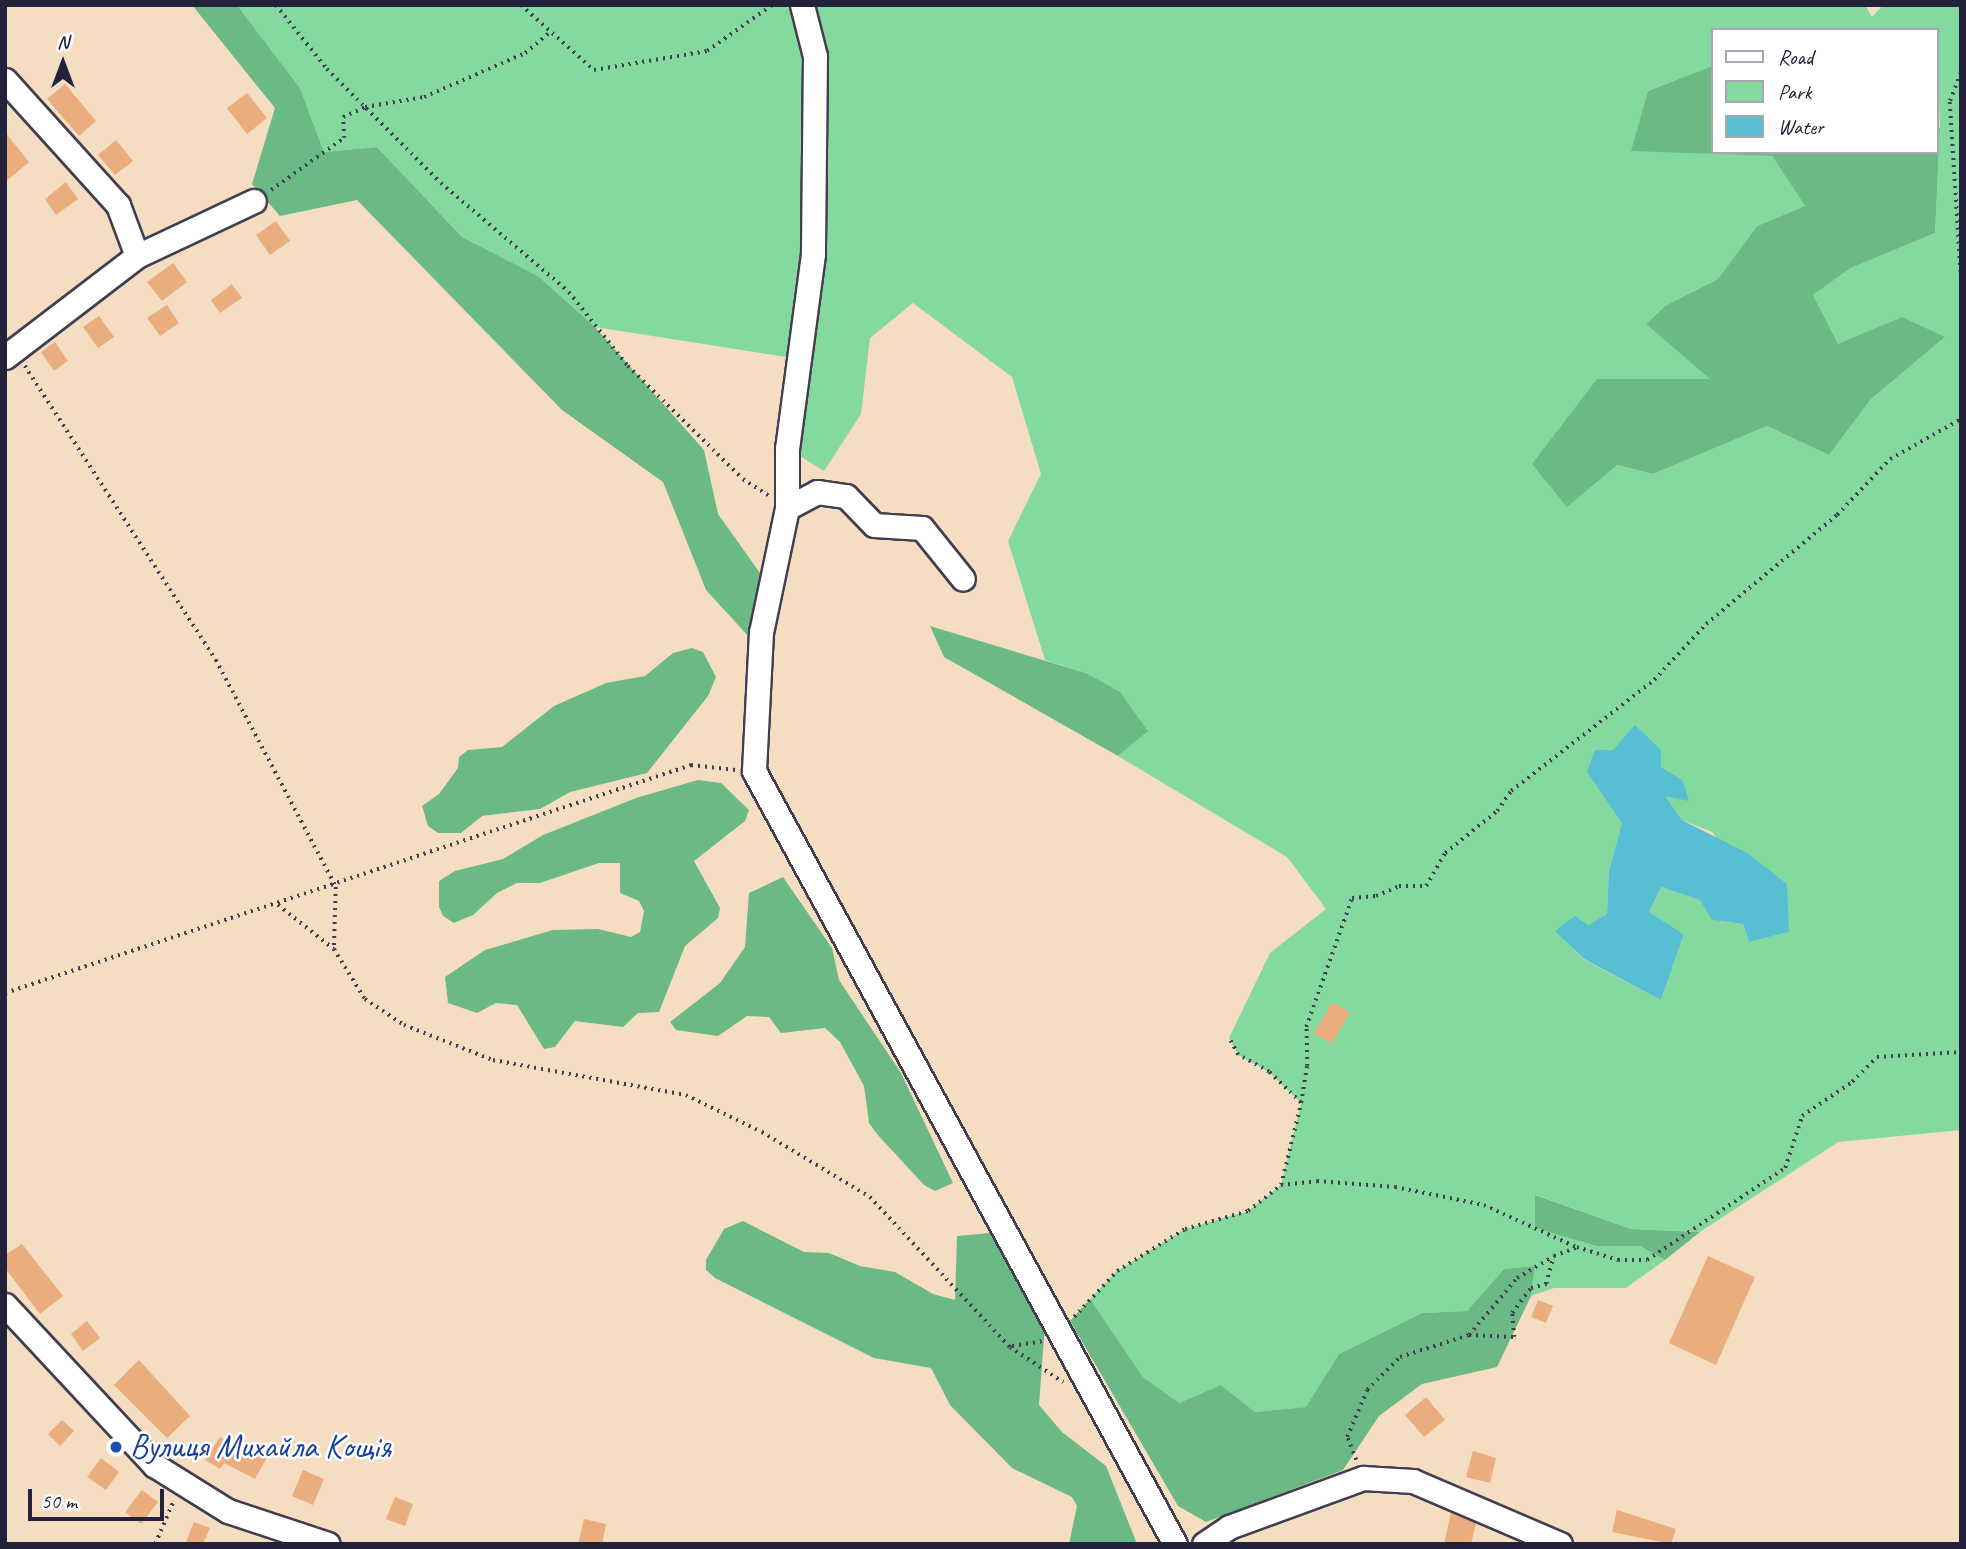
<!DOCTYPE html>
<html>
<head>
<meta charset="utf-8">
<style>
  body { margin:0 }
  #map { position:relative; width:1966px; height:1549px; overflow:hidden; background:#f5ddc2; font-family:Caveat,sans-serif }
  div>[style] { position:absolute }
  .green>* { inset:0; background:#84da9e }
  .forest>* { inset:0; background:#6bba85 }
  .water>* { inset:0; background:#57bed4 }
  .building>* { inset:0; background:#eaad7e }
  .path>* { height:3.5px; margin-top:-1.75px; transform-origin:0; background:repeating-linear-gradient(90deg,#423e4f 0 2px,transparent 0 7px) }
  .roads { filter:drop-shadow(2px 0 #423e4f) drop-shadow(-2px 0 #423e4f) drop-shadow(0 2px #423e4f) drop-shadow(0 -2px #423e4f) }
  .minor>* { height:23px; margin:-11.5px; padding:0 11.5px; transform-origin:11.5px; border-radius:11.5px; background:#fff }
  .dots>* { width:19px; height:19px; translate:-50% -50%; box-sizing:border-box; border:4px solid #fff; border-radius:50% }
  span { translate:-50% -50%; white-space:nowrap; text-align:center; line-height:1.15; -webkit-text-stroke:5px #fff; paint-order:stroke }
  .transit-label { font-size:33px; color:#164399 }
  .left { translate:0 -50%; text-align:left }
  .frame { position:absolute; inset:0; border:7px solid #22223b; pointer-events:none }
  .legend { position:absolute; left:1711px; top:28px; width:228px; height:126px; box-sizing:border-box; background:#fff; border:2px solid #a7a7b1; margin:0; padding:9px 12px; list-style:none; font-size:21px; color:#22223b }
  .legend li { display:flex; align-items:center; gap:14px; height:35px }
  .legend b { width:35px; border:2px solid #a7a7b1 }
  .north { position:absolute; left:28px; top:28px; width:70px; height:70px; -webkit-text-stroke:5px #fff; paint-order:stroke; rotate:0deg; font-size:19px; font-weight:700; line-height:28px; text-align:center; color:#22223b }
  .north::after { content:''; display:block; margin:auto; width:24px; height:32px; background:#22223b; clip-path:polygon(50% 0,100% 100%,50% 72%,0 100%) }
  .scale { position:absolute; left:28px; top:1489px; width:136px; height:32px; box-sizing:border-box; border:4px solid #22223b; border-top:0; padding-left:9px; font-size:21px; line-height:24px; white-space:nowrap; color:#22223b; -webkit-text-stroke:5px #fff; paint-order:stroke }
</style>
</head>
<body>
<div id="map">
  <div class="green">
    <div style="clip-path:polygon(evenodd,237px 5px,1865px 5px,1872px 17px,1883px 5px,1961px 5px,1961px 1130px,1838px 1142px,1700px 1232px,1631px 1229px,1536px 1195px,1535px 1228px,1596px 1246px,1640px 1246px,1665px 1260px,1626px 1288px,1554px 1288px,1531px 1296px,1535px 1266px,1504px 1269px,1467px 1311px,1422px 1313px,1339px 1354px,1307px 1407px,1255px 1412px,1221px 1385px,1179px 1403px,1143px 1377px,1090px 1299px,1117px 1271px,1185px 1229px,1248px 1211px,1281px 1185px,1301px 1103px,1269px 1072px,1238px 1055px,1229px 1038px,1270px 953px,1326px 909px,1287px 857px,1118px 756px,1148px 730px,1086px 673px,1045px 660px,1008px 541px,1041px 474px,1012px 377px,913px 303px,870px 338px,861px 414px,824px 471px,787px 448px,799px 359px,595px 327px,538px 276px,462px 237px,377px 147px,324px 152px,300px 88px,237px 5px,1712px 30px,1936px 30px,1940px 128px,1935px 233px,1851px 268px,1813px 295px,1838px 345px,1902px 317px,1944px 338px,1871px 399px,1829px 455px,1767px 426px,1653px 474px,1617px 465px,1597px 379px,1711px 379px,1646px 324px,1665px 306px,1718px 279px,1757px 226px,1805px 206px,1772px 156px,1632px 150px,1648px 91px,1712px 66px,1712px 30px,237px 5px,1683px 781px,1664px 795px,1682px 820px,1712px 832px,1789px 932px,1749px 942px,1743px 924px,1713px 920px,1700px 900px,1661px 887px,1649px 912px,1684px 934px,1661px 1000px,1583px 959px,1556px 931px,1588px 925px,1607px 914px,1609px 871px,1622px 823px,1597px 782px,1683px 781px)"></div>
  </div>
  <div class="forest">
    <div style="clip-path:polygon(192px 5px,237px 5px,300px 88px,324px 152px,377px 147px,462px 237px,538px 276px,595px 327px,704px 450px,718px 514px,760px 573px,749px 637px,706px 590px,663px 482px,562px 410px,357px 200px,280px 216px,252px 184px,275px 108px)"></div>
    <div style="clip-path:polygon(1712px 66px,1712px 152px,1936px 152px,1936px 127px,1940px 128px,1935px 233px,1851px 268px,1813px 295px,1838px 344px,1902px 317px,1945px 337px,1871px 399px,1829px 455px,1767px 426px,1653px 474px,1617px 465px,1567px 507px,1532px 464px,1597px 379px,1710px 379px,1646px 324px,1665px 306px,1718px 279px,1757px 226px,1805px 206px,1772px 156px,1631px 151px,1648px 91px)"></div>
    <div style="clip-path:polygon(930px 626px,1086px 673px,1120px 692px,1148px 731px,1118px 756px,944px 657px)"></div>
    <div style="clip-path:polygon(692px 648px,703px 652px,716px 677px,708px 696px,647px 773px,570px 792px,540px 809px,482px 816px,461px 833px,438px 833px,428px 826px,422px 806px,439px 794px,458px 768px,459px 757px,468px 750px,502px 747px,554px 706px,606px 683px,645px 676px,673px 653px)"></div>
    <div style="clip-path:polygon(698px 780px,721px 783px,749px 810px,745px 821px,694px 861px,720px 908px,718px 918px,685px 946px,659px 1012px,638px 1013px,623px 1027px,575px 1021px,555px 1047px,544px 1049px,517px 1005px,496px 1003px,477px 1013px,448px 1003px,445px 977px,485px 950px,553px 930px,598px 929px,631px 937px,640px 932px,644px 911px,639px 901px,620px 893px,620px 863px,599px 863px,540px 883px,517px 883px,497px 893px,473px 915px,454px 923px,443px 916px,439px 907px,439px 881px,455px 871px,503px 859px,543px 835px,636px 798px)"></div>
    <div style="clip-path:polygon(783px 877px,832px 948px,839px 980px,901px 1073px,953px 1183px,935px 1191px,924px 1185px,877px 1134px,869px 1123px,864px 1086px,840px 1042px,825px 1028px,781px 1033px,769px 1017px,747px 1016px,718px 1036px,676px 1030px,670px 1022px,720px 983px,745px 947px,749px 893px)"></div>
    <div style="clip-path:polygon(1535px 1195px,1631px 1229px,1700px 1232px,1665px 1260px,1640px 1246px,1596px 1246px,1535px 1228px)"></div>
    <div style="clip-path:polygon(743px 1221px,804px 1252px,829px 1253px,860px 1266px,895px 1272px,933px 1294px,955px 1300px,957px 1236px,990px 1233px,1045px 1325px,1039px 1405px,1062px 1432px,1106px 1466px,1137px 1544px,1069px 1544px,1077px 1506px,1072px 1497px,1012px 1468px,950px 1405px,931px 1368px,874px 1358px,715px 1278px,706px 1270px,706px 1260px,724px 1229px)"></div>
    <div style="clip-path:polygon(1535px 1266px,1531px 1296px,1497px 1367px,1422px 1384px,1379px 1416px,1343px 1470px,1206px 1522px,1178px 1506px,1070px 1321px,1090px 1299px,1143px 1377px,1179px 1403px,1221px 1385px,1255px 1412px,1306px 1407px,1339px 1354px,1422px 1313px,1467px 1311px,1504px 1269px)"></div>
  </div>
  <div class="water">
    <div style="clip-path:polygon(1635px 725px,1661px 750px,1661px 767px,1683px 781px,1689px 801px,1665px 796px,1682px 820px,1747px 853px,1787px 884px,1789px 932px,1749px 942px,1743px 924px,1712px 920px,1700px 900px,1661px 887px,1649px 912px,1684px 934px,1661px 1000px,1584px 959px,1555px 931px,1575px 916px,1588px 925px,1607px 914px,1609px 871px,1622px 823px,1587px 772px,1595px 750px,1613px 750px)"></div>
  </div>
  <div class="building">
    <div style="clip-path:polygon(65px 84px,96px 121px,79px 136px,47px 99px)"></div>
    <div style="clip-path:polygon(247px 93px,267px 118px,247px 134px,227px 108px)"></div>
    <div style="clip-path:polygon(5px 132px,29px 162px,5px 182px)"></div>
    <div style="clip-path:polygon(116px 140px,133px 161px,115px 175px,98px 155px)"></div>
    <div style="clip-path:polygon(66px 182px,78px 199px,56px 215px,45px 199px)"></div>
    <div style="clip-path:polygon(276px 221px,290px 241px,270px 255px,256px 235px)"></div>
    <div style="clip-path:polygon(173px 263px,187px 282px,162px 301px,147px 282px)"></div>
    <div style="clip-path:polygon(232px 284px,242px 298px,220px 313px,211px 300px)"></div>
    <div style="clip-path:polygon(167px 305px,179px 323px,160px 336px,147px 318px)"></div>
    <div style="clip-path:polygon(99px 316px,114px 337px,98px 348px,83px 327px)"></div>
    <div style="clip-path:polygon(55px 342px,68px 361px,54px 371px,41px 352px)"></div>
    <div style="clip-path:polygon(1332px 1002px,1350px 1012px,1332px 1044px,1314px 1034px)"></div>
    <div style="clip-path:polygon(22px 1244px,63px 1296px,40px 1314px,5px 1268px,5px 1255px)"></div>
    <div style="clip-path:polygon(1708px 1256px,1755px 1277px,1716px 1365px,1669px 1343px)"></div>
    <div style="clip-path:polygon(1538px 1300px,1553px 1306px,1546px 1323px,1531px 1317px)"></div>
    <div style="clip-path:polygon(87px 1321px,100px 1338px,83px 1351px,71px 1334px)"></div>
    <div style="clip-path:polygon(139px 1360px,190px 1416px,167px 1438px,114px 1385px)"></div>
    <div style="clip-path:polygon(1426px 1397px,1445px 1420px,1424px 1437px,1405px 1415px)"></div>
    <div style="clip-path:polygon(62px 1420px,74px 1431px,60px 1446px,48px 1434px)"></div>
    <div style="clip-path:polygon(220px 1437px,250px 1455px,254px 1448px,268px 1456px,255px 1479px,224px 1463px,220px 1469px,205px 1460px)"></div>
    <div style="clip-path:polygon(1473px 1451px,1496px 1458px,1490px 1483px,1466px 1477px)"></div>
    <div style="clip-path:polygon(101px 1458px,119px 1472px,106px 1490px,87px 1477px)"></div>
    <div style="clip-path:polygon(303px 1470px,324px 1479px,313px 1505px,292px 1496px)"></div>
    <div style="clip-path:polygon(142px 1490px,158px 1502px,141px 1524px,125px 1512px)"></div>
    <div style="clip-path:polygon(395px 1497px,413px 1504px,405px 1526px,386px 1519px)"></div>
    <div style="clip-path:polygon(1617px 1510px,1676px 1529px,1671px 1544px,1612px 1532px)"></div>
    <div style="clip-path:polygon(1451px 1513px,1476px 1523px,1471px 1544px,1444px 1544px)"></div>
    <div style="clip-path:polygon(584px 1519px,606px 1524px,602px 1544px,578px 1544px)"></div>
    <div style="clip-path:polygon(194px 1522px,210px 1528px,203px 1544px,185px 1544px)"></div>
  </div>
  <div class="path">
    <div style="left:276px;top:5px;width:82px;rotate:51.4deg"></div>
    <div style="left:327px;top:69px;width:161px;rotate:45deg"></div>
    <div style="left:441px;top:183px;width:168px;rotate:40.4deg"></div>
    <div style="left:569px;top:292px;width:95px;rotate:51.4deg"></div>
    <div style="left:628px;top:366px;width:161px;rotate:44.5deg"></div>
    <div style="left:743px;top:479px;width:31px;rotate:33deg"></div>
    <div style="left:521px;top:5px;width:98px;rotate:41.7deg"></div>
    <div style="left:594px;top:70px;width:115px;rotate:-9.5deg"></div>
    <div style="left:707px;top:51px;width:80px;rotate:-35.3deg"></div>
    <div style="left:1961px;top:73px;width:31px;rotate:111deg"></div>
    <div style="left:1950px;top:102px;width:177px;rotate:86.4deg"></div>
    <div style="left:271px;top:190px;width:90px;rotate:-35.5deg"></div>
    <div style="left:344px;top:138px;width:21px;rotate:-93deg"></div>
    <div style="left:343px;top:117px;width:24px;rotate:-24deg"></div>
    <div style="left:365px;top:107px;width:60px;rotate:-9.6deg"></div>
    <div style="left:424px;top:97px;width:110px;rotate:-23.5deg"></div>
    <div style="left:525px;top:53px;width:33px;rotate:-40deg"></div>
    <div style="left:25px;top:366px;width:351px;rotate:57deg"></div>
    <div style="left:216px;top:660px;width:257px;rotate:62.1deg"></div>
    <div style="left:336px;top:887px;width:62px;rotate:91.8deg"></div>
    <div style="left:334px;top:949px;width:59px;rotate:58.2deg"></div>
    <div style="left:365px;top:999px;width:47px;rotate:33.7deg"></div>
    <div style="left:404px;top:1025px;width:96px;rotate:21.5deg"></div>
    <div style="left:493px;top:1060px;width:196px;rotate:10.3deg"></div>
    <div style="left:686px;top:1095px;width:85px;rotate:26deg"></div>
    <div style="left:762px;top:1132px;width:126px;rotate:31deg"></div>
    <div style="left:870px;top:1197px;width:205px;rotate:47deg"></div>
    <div style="left:1010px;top:1347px;width:64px;rotate:33.4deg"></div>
    <div style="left:278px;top:905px;width:71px;rotate:38.2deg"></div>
    <div style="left:5px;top:993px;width:723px;rotate:-18.38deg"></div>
    <div style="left:691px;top:765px;width:45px;rotate:6.3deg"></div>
    <div style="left:1301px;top:1103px;width:37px;rotate:-81deg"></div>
    <div style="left:1307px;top:1066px;width:39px;rotate:-91deg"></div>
    <div style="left:1306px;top:1027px;width:137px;rotate:-70.4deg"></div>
    <div style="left:1352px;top:898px;width:24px;rotate:-5deg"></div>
    <div style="left:1376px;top:896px;width:25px;rotate:-23deg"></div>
    <div style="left:1399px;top:886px;width:27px"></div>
    <div style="left:1426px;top:886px;width:38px;rotate:-60deg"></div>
    <div style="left:1445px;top:853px;width:67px;rotate:-38.9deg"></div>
    <div style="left:1497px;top:811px;width:24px;rotate:-55deg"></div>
    <div style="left:1511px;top:791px;width:181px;rotate:-37.8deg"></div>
    <div style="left:1654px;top:680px;width:76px;rotate:-47.1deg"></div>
    <div style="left:1706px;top:624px;width:170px;rotate:-39.8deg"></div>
    <div style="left:1837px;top:515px;width:77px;rotate:-46.6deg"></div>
    <div style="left:1890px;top:459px;width:81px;rotate:-29.4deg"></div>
    <div style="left:1281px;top:1185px;width:36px;rotate:-6deg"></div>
    <div style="left:1317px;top:1181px;width:78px;rotate:4.4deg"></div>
    <div style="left:1395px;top:1187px;width:91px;rotate:11.4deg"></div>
    <div style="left:1484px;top:1205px;width:101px;rotate:24.5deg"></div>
    <div style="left:1074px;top:1317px;width:63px;rotate:-46.9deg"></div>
    <div style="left:1117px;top:1271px;width:80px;rotate:-31.7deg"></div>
    <div style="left:1185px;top:1229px;width:66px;rotate:-15.9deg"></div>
    <div style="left:1248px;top:1211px;width:42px;rotate:-38.2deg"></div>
    <div style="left:1281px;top:1185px;width:84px;rotate:-76.3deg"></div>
    <div style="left:1301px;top:1103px;width:45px;rotate:-135.9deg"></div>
    <div style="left:1269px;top:1072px;width:35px;rotate:-151deg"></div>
    <div style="left:1238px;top:1055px;width:19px;rotate:-118deg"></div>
    <div style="left:1469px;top:1335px;width:75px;rotate:-49.9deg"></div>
    <div style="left:1517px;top:1278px;width:43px;rotate:-30.7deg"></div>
    <div style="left:1554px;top:1256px;width:25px;rotate:-21deg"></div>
    <div style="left:1577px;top:1247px;width:43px;rotate:17.6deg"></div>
    <div style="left:1618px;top:1260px;width:29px"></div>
    <div style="left:1647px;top:1260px;width:166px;rotate:-33.7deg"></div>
    <div style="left:1785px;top:1168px;width:55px;rotate:-71.9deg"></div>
    <div style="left:1802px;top:1116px;width:60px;rotate:-34.2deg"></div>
    <div style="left:1852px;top:1082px;width:35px;rotate:-45deg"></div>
    <div style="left:1877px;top:1057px;width:84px;rotate:-3.4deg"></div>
    <div style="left:1012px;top:1346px;width:30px;rotate:-9deg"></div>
    <div style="left:1356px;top:1460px;width:25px;rotate:-111deg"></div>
    <div style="left:1347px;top:1437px;width:51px;rotate:-66.9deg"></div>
    <div style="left:1367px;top:1390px;width:47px;rotate:-45deg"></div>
    <div style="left:1400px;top:1357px;width:72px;rotate:-17.7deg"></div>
    <div style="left:1469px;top:1335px;width:45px;rotate:2.5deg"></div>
    <div style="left:1514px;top:1337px;width:24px;rotate:-95deg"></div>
    <div style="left:1512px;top:1313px;width:31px;rotate:-53deg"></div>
    <div style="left:1531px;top:1288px;width:16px;rotate:-15deg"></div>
    <div style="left:1546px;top:1284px;width:27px;rotate:-75deg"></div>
    <div style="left:155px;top:1544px;width:48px;rotate:-66.6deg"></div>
  </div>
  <div class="roads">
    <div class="minor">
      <div style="left:802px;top:5px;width:53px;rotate:75.7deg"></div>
      <div style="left:815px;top:56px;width:198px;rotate:90.6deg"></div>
      <div style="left:813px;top:254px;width:196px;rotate:97.6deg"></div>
      <div style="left:787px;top:448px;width:60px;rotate:90deg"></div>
      <div style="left:787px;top:508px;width:127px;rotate:101.8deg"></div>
      <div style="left:761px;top:632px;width:139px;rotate:92.9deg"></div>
      <div style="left:754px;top:771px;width:880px;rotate:61.43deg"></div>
      <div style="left:5px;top:80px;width:169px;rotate:47.9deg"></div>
      <div style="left:118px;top:205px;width:54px;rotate:69.6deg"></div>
      <div style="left:5px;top:357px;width:166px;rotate:-37.4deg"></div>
      <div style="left:137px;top:256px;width:129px;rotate:-25.2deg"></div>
      <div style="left:787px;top:508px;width:34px;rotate:-28deg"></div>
      <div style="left:817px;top:492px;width:29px;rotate:8deg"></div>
      <div style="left:846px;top:496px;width:40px;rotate:46deg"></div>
      <div style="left:874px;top:525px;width:48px;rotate:3.6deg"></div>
      <div style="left:922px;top:528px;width:65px;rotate:51.2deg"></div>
      <div style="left:5px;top:1305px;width:219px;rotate:47deg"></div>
      <div style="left:154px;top:1465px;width:87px;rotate:31.9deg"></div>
      <div style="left:228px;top:1511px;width:105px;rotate:18.3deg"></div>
      <div style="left:1204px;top:1544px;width:30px;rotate:-34deg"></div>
      <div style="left:1229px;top:1527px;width:143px;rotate:-20.1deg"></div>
      <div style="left:1363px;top:1478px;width:50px;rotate:3.4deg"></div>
      <div style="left:1413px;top:1481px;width:160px;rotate:23.2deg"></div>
    </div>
  </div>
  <div class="dots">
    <div style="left:116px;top:1447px;background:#1a4fb4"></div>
  </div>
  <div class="transit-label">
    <span class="left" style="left:130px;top:1447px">Вулиця Михайла Кощія</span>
  </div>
  <div class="frame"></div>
  <ul class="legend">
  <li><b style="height:9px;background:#fff"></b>Road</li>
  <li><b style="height:19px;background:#84da9e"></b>Park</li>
  <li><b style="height:19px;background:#57bed4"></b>Water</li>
  </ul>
  <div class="north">N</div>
  <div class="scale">50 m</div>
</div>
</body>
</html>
